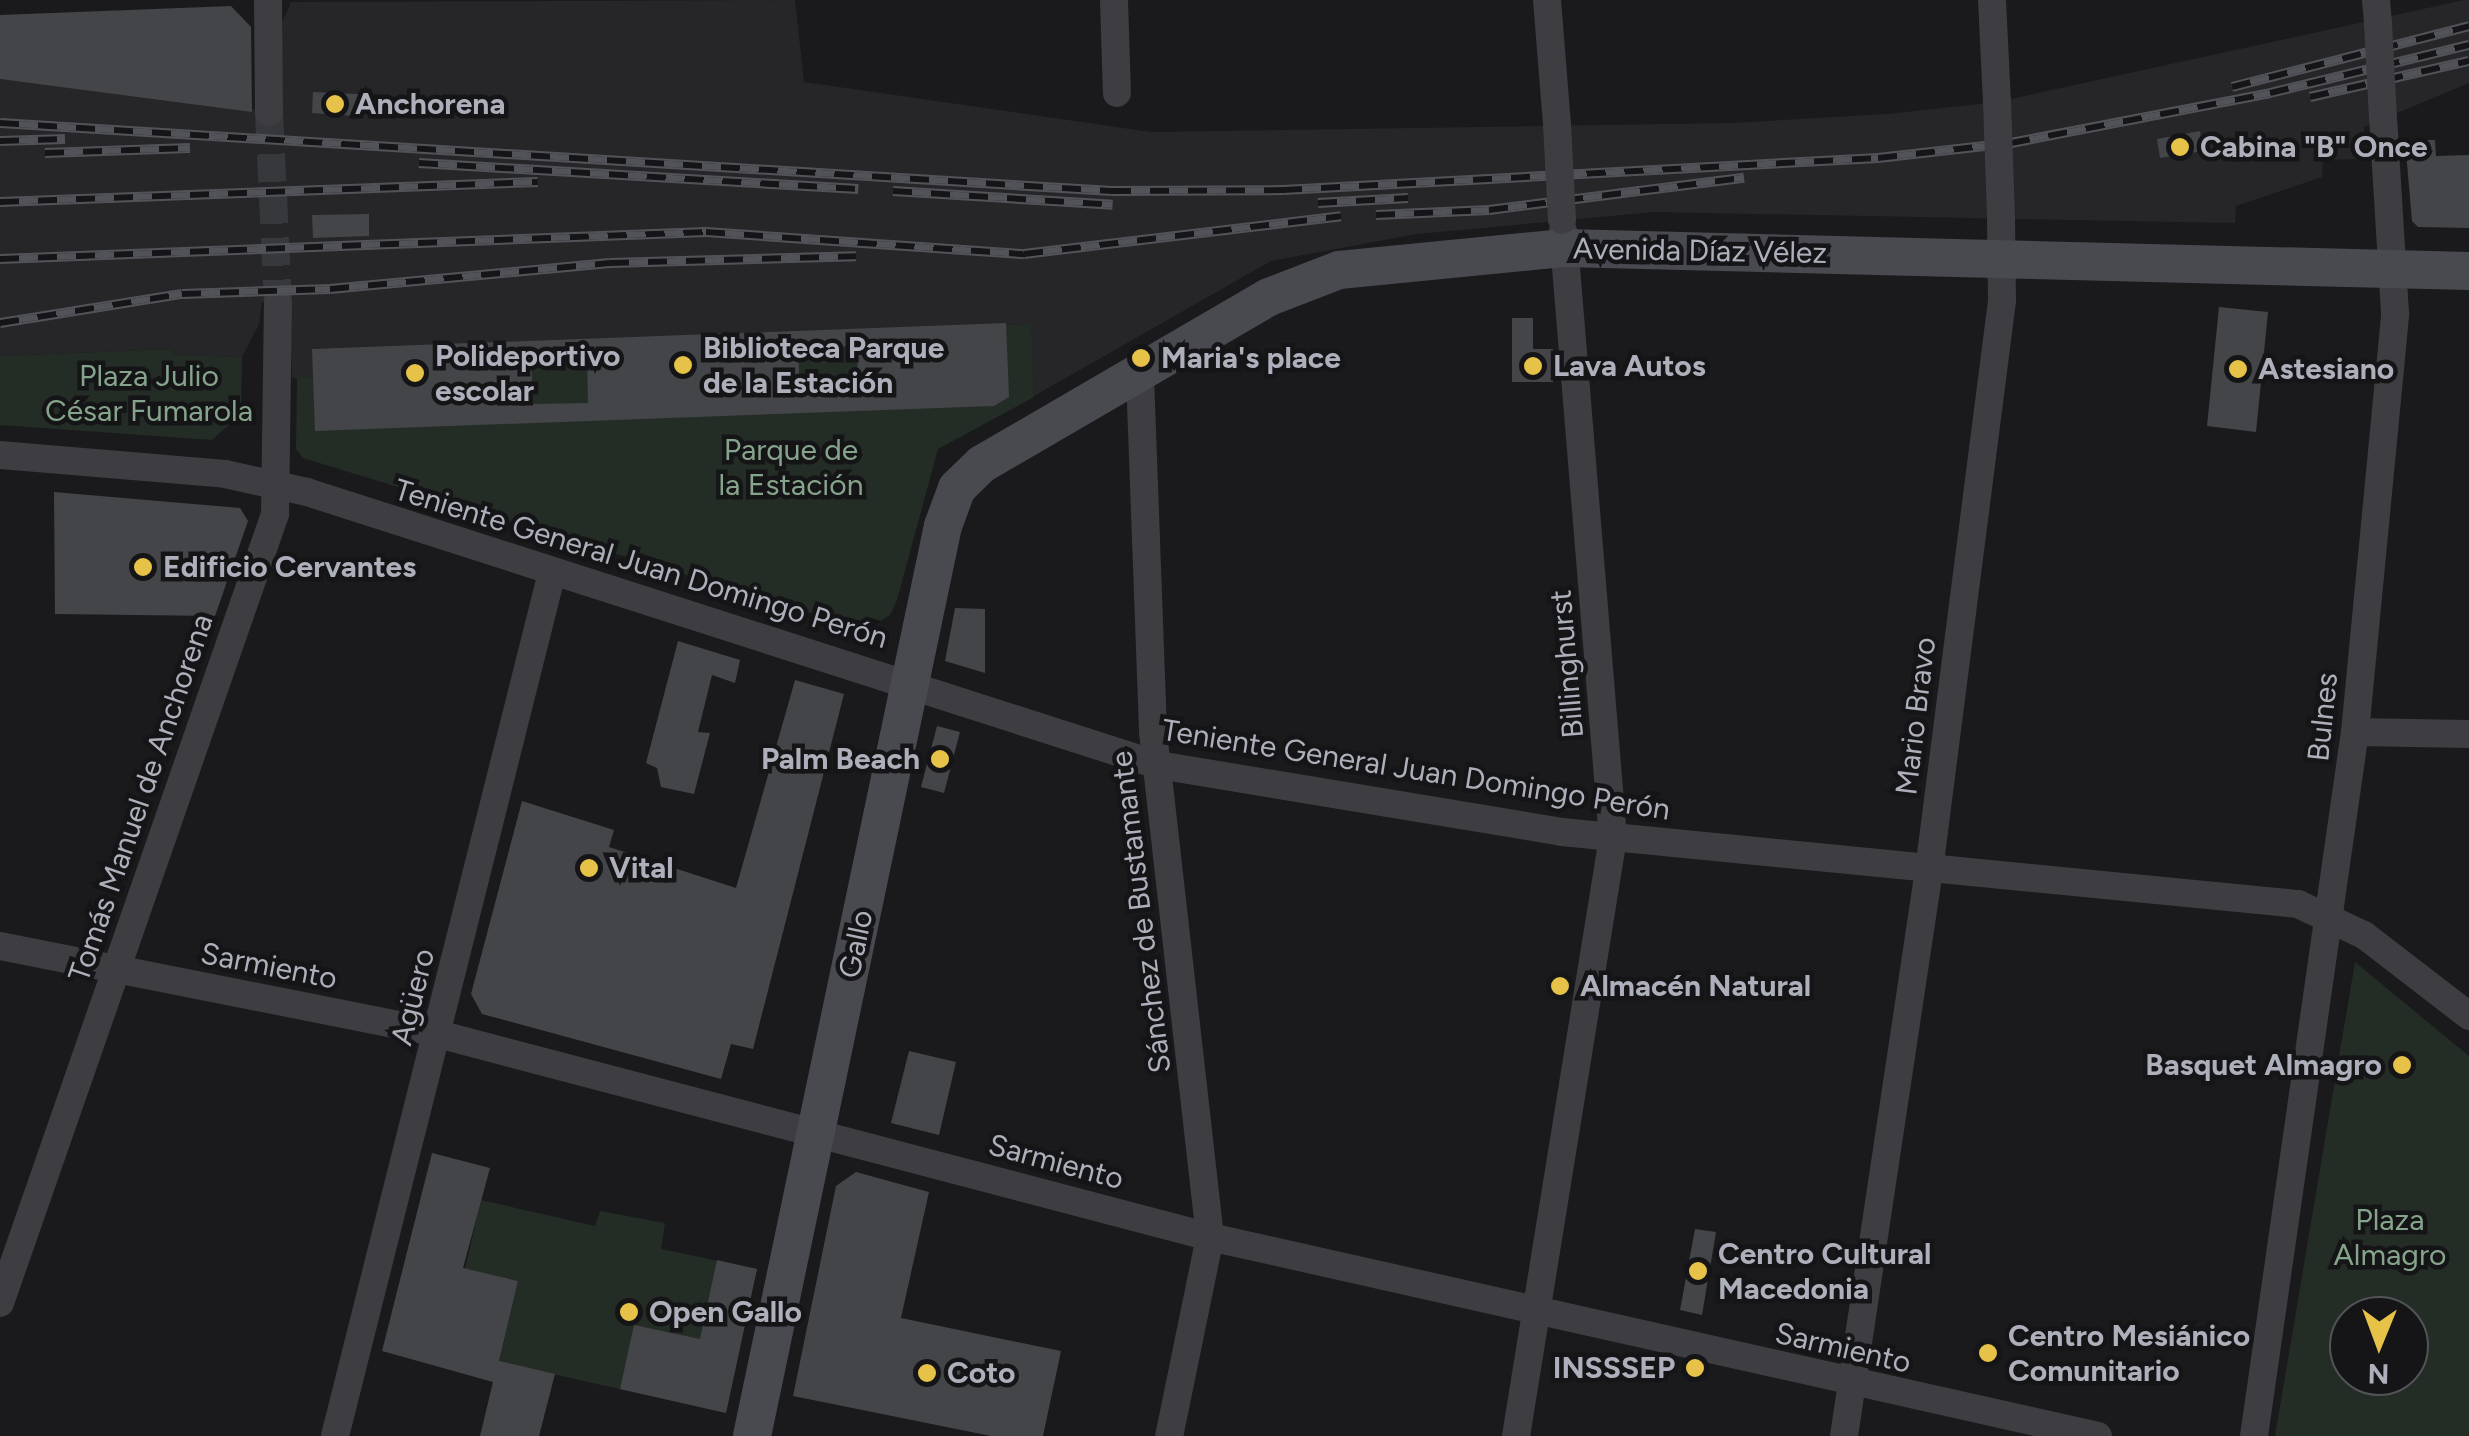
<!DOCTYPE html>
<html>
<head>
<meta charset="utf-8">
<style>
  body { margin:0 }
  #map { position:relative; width:2469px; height:1436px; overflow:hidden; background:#1a1a1c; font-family:Figtree,sans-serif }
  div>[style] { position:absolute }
  .built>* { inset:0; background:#262629 }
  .green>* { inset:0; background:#242c26 }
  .building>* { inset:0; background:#444549 }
  .minor-tunnel>* { height:28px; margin-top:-14px; transform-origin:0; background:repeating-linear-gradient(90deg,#37383c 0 28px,transparent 0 42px) }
  .minor>* { height:28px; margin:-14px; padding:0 14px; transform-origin:14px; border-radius:14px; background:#3d3d42 }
  .secondary>* { height:38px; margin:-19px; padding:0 19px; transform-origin:19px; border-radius:19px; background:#494a50 }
  .rail>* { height:10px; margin-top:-5px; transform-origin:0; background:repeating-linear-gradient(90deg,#151517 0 19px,#525359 0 38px); box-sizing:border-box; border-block:2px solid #525359 }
  .minor-bridge>* { height:28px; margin:-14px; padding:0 14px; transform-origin:14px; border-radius:14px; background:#3d3d42 }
  .dots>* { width:28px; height:28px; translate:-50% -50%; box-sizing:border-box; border:5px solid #151517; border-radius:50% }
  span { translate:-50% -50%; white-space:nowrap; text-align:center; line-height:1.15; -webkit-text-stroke:9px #151517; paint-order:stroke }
  .poi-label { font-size:30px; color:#adb0ba; font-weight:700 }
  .left { translate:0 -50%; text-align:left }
  .right { translate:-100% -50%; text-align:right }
  .street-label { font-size:30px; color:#adb0ba }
  .park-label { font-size:30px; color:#86a48b }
  .north { position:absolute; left:2329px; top:1296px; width:100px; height:100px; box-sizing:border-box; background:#151517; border:2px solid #525358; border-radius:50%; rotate:181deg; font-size:28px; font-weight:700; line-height:40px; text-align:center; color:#adb0ba }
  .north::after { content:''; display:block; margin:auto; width:35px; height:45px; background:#e6c248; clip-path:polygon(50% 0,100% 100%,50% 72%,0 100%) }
</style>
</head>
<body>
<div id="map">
  <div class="built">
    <div style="clip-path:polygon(795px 0,804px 82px,1151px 132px,1732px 123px,1888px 114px,1997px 102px,2464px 0,2469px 0,2469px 83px,2364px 127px,2364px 159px,2323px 160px,2322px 177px,2236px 206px,2235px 223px,1654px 212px,1417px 234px,1271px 261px,1034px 396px,1030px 324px,313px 349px,313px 378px,292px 378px,290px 303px,262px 302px,259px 324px,242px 357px,172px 355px,171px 349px,0 356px,0 79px,282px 113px,282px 23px,291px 2px)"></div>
  </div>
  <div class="green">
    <div style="clip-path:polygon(1031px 324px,1034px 397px,938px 449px,897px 600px,890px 615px,866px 630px,303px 458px,296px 449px,297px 378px,313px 377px,312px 349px)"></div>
    <div style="clip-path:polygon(171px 349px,173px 355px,242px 357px,241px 414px,212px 440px,0 425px,0 356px)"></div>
    <div style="clip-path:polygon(evenodd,2355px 962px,2469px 1056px,2469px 1436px,2275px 1436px,2355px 962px,2349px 1316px,2409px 1316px,2409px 1376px,2349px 1376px,2349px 1316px)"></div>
    <div style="clip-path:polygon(481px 1200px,595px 1226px,600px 1211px,665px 1223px,661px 1249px,757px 1269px,726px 1413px,499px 1362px,518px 1281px,465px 1269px)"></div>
  </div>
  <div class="building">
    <div style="clip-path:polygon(231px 6px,251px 27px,252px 112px,0 79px,0 15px)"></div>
    <div style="clip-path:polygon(313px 92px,358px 94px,356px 116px,312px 113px)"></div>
    <div style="clip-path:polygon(2200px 131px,2203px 151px,2160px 158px,2157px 139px)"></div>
    <div style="clip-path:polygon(2405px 140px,2435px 140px,2436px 156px,2469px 155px,2469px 228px,2418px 227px,2412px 221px)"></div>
    <div style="clip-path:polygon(369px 214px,369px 236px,313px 238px,312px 215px)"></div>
    <div style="clip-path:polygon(2219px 307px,2268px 312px,2256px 432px,2207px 426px)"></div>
    <div style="clip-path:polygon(1512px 318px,1533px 318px,1533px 349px,1553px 349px,1553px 382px,1512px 382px)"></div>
    <div style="clip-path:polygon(evenodd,1006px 323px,1009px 397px,994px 406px,315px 431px,312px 349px,1006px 323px,857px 346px,858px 392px,800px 393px,798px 348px,857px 346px,1006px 323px,587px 357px,588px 403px,533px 404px,531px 359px,587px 357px)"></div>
    <div style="clip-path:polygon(54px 492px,240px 508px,248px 521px,215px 616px,55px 614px)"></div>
    <div style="clip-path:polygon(955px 608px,985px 609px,985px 673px,945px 661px)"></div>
    <div style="clip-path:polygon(678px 641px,740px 660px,735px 683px,712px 675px,698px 732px,710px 733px,694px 794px,661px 787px,657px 768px,646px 763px)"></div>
    <div style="clip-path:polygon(795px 680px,844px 694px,753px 1049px,731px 1044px,721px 1079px,482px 1014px,471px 994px,522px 801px,614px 830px,609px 847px,736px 888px)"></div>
    <div style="clip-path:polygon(937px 726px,960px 732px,944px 793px,921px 787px)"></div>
    <div style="clip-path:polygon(909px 1051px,956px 1062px,939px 1135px,891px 1123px)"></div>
    <div style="clip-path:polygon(432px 1153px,490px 1168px,463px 1268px,518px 1281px,499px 1361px,555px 1374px,539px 1436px,480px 1436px,493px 1382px,382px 1351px)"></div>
    <div style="clip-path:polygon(856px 1172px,929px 1192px,901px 1318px,1061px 1351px,1043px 1436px,991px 1436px,793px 1396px,836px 1186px)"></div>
    <div style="clip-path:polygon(1695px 1229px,1716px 1232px,1702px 1315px,1680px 1310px)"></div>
    <div style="clip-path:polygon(717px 1260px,757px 1269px,726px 1413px,620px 1389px,634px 1325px,700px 1339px)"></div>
  </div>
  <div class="minor-tunnel">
    <div style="left:269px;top:112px;width:192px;rotate:87.3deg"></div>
  </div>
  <div class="minor">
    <div style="left:268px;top:0;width:112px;rotate:89.5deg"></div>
    <div style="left:1114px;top:0;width:93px;rotate:88.2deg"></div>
    <div style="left:1547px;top:0;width:124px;rotate:85.4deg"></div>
    <div style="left:1992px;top:0;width:102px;rotate:87.2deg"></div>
    <div style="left:2376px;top:0;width:23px;rotate:85deg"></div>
    <div style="left:1140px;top:376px;width:356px;rotate:87.9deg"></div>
    <div style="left:1153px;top:732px;width:508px;rotate:83.56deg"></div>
    <div style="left:1210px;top:1237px;width:203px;rotate:101.6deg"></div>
    <div style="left:0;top:455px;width:226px;rotate:4.8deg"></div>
    <div style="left:225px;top:474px;width:84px;rotate:12.4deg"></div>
    <div style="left:307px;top:492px;width:894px;rotate:17.79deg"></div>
    <div style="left:1158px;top:765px;width:410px;rotate:9.4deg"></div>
    <div style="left:1562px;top:832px;width:740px;rotate:5.59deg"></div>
    <div style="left:2298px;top:904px;width:73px;rotate:25.2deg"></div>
    <div style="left:2364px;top:935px;width:133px;rotate:37.6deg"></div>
    <div style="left:2355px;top:732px;width:114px;rotate:1deg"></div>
    <div style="left:0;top:946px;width:423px;rotate:11.2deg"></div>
    <div style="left:415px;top:1028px;width:822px;rotate:14.73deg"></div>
    <div style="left:1210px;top:1237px;width:910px;rotate:12.63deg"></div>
    <div style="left:0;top:1303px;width:836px;rotate:-70.78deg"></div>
    <div style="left:275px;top:514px;width:210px;rotate:-89.2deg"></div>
    <div style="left:335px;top:1436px;width:890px;rotate:-75.89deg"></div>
    <div style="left:1516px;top:1436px;width:606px;rotate:-80.79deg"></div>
    <div style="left:1613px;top:838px;width:609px;rotate:-94.71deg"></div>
    <div style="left:1844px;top:1436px;width:572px;rotate:-81.46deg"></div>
    <div style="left:1929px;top:870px;width:574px;rotate:-82.69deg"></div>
    <div style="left:2002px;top:301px;width:84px;rotate:-90.7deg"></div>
    <div style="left:2254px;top:1436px;width:711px;rotate:-81.84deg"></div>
    <div style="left:2355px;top:732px;width:421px;rotate:-84.5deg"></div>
    <div style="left:2395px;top:313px;width:196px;rotate:-93.5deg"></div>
  </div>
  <div class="secondary">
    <div style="left:752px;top:1436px;width:930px;rotate:-78.15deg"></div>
    <div style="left:943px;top:526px;width:40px;rotate:-69.8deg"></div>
    <div style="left:957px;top:488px;width:35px;rotate:-44deg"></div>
    <div style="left:982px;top:464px;width:332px;rotate:-30.2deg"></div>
    <div style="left:1269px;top:297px;width:75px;rotate:-21.1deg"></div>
    <div style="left:1339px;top:270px;width:227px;rotate:-5.6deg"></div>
    <div style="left:1565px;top:248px;width:904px;rotate:1.46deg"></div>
  </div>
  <div class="rail">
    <div style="left:2232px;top:87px;width:245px;rotate:-14.4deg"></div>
    <div style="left:2310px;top:97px;width:163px;rotate:-12.8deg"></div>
    <div style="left:0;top:123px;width:1114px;rotate:3.5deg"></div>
    <div style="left:1112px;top:191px;width:171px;rotate:-0.3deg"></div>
    <div style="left:1283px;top:190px;width:596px;rotate:-3.08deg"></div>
    <div style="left:1878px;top:158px;width:134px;rotate:-6.4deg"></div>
    <div style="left:2011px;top:143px;width:264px;rotate:-10.9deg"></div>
    <div style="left:2270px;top:93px;width:205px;rotate:-13.6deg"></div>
    <div style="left:0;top:141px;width:65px;rotate:-1.8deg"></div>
    <div style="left:45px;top:153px;width:145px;rotate:-2deg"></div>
    <div style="left:419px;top:163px;width:440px;rotate:3.4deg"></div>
    <div style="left:893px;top:191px;width:220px;rotate:3.6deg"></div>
    <div style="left:0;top:202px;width:538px;rotate:-2.13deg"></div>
    <div style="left:1318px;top:203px;width:90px;rotate:-3.2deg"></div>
    <div style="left:1376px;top:215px;width:113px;rotate:-2.5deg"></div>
    <div style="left:1489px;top:210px;width:257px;rotate:-7.2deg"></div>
    <div style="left:0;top:259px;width:707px;rotate:-2.19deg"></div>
    <div style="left:706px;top:232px;width:319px;rotate:4deg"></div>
    <div style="left:1024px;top:254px;width:319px;rotate:-6.8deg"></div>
    <div style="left:0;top:323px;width:184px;rotate:-9.1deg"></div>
    <div style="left:182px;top:294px;width:148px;rotate:-1.9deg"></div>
    <div style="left:330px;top:289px;width:281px;rotate:-5.3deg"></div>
    <div style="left:610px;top:263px;width:246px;rotate:-1.6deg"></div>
  </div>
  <div class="minor-bridge">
    <div style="left:2378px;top:23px;width:94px;rotate:87deg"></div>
    <div style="left:1997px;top:102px;width:115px;rotate:88deg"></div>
    <div style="left:1557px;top:124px;width:96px;rotate:87deg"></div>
  </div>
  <div class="dots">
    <div style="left:335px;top:104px;background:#e6c248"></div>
    <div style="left:2180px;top:147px;background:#e6c248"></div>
    <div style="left:1141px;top:358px;background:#e6c248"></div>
    <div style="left:683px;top:365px;background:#e6c248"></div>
    <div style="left:1533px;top:366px;background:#e6c248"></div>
    <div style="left:2238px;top:369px;background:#e6c248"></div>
    <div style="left:415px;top:373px;background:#e6c248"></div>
    <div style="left:143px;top:567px;background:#e6c248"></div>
    <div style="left:940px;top:759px;background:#e6c248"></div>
    <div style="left:589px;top:868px;background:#e6c248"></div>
    <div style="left:1560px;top:986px;background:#e6c248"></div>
    <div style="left:2402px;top:1065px;background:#e6c248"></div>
    <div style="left:1698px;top:1271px;background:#e6c248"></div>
    <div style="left:629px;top:1312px;background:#e6c248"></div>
    <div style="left:1988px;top:1353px;background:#e6c248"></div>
    <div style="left:1695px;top:1368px;background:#e6c248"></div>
    <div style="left:927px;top:1373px;background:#e6c248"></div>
  </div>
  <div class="poi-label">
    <span class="left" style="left:355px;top:104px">Anchorena</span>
    <span class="left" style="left:2200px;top:147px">Cabina "B" Once</span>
    <span class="left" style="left:703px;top:365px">Biblioteca Parque<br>de la Estación</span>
    <span class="left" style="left:435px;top:373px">Polideportivo<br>escolar</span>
    <span class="left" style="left:1161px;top:358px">Maria's place</span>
    <span class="left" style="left:1553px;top:366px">Lava Autos</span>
    <span class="left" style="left:2258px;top:369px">Astesiano</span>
    <span class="left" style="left:163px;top:567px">Edificio Cervantes</span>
    <span class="right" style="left:920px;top:759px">Palm Beach</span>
    <span class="left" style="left:609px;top:868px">Vital</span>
    <span class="left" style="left:1580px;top:986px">Almacén Natural</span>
    <span class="right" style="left:2382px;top:1065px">Basquet Almagro</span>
    <span class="left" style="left:1718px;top:1271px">Centro Cultural<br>Macedonia</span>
    <span class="left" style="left:649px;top:1312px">Open Gallo</span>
    <span class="left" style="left:2008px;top:1353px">Centro Mesiánico<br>Comunitario</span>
    <span class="right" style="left:1675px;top:1368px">INSSSEP</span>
    <span class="left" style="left:947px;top:1373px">Coto</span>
  </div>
  <div class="street-label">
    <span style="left:1700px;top:251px;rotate:1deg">Avenida Díaz Vélez</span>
    <span style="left:641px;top:564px;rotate:17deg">Teniente General Juan Domingo Perón</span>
    <span style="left:1567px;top:664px;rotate:-95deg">Billinghurst</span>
    <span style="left:1916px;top:716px;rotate:-83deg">Mario Bravo</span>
    <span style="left:2323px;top:717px;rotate:-84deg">Bulnes</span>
    <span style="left:1416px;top:770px;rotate:9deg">Teniente General Juan Domingo Perón</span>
    <span style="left:141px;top:798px;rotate:-71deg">Tomás Manuel de Anchorena</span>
    <span style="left:1141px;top:912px;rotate:-97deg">Sánchez de Bustamante</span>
    <span style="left:856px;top:944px;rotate:-78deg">Gallo</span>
    <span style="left:269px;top:966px;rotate:11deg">Sarmiento</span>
    <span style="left:413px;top:997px;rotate:-76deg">Agüero</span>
    <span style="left:1056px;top:1162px;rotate:15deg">Sarmiento</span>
    <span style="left:1843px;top:1348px;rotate:13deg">Sarmiento</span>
  </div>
  <div class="park-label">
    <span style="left:149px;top:393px">Plaza Julio<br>César Fumarola</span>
    <span style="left:791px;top:467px">Parque de<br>la Estación</span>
    <span style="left:2390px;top:1237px">Plaza<br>Almagro</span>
  </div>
  <div class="north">N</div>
</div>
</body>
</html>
